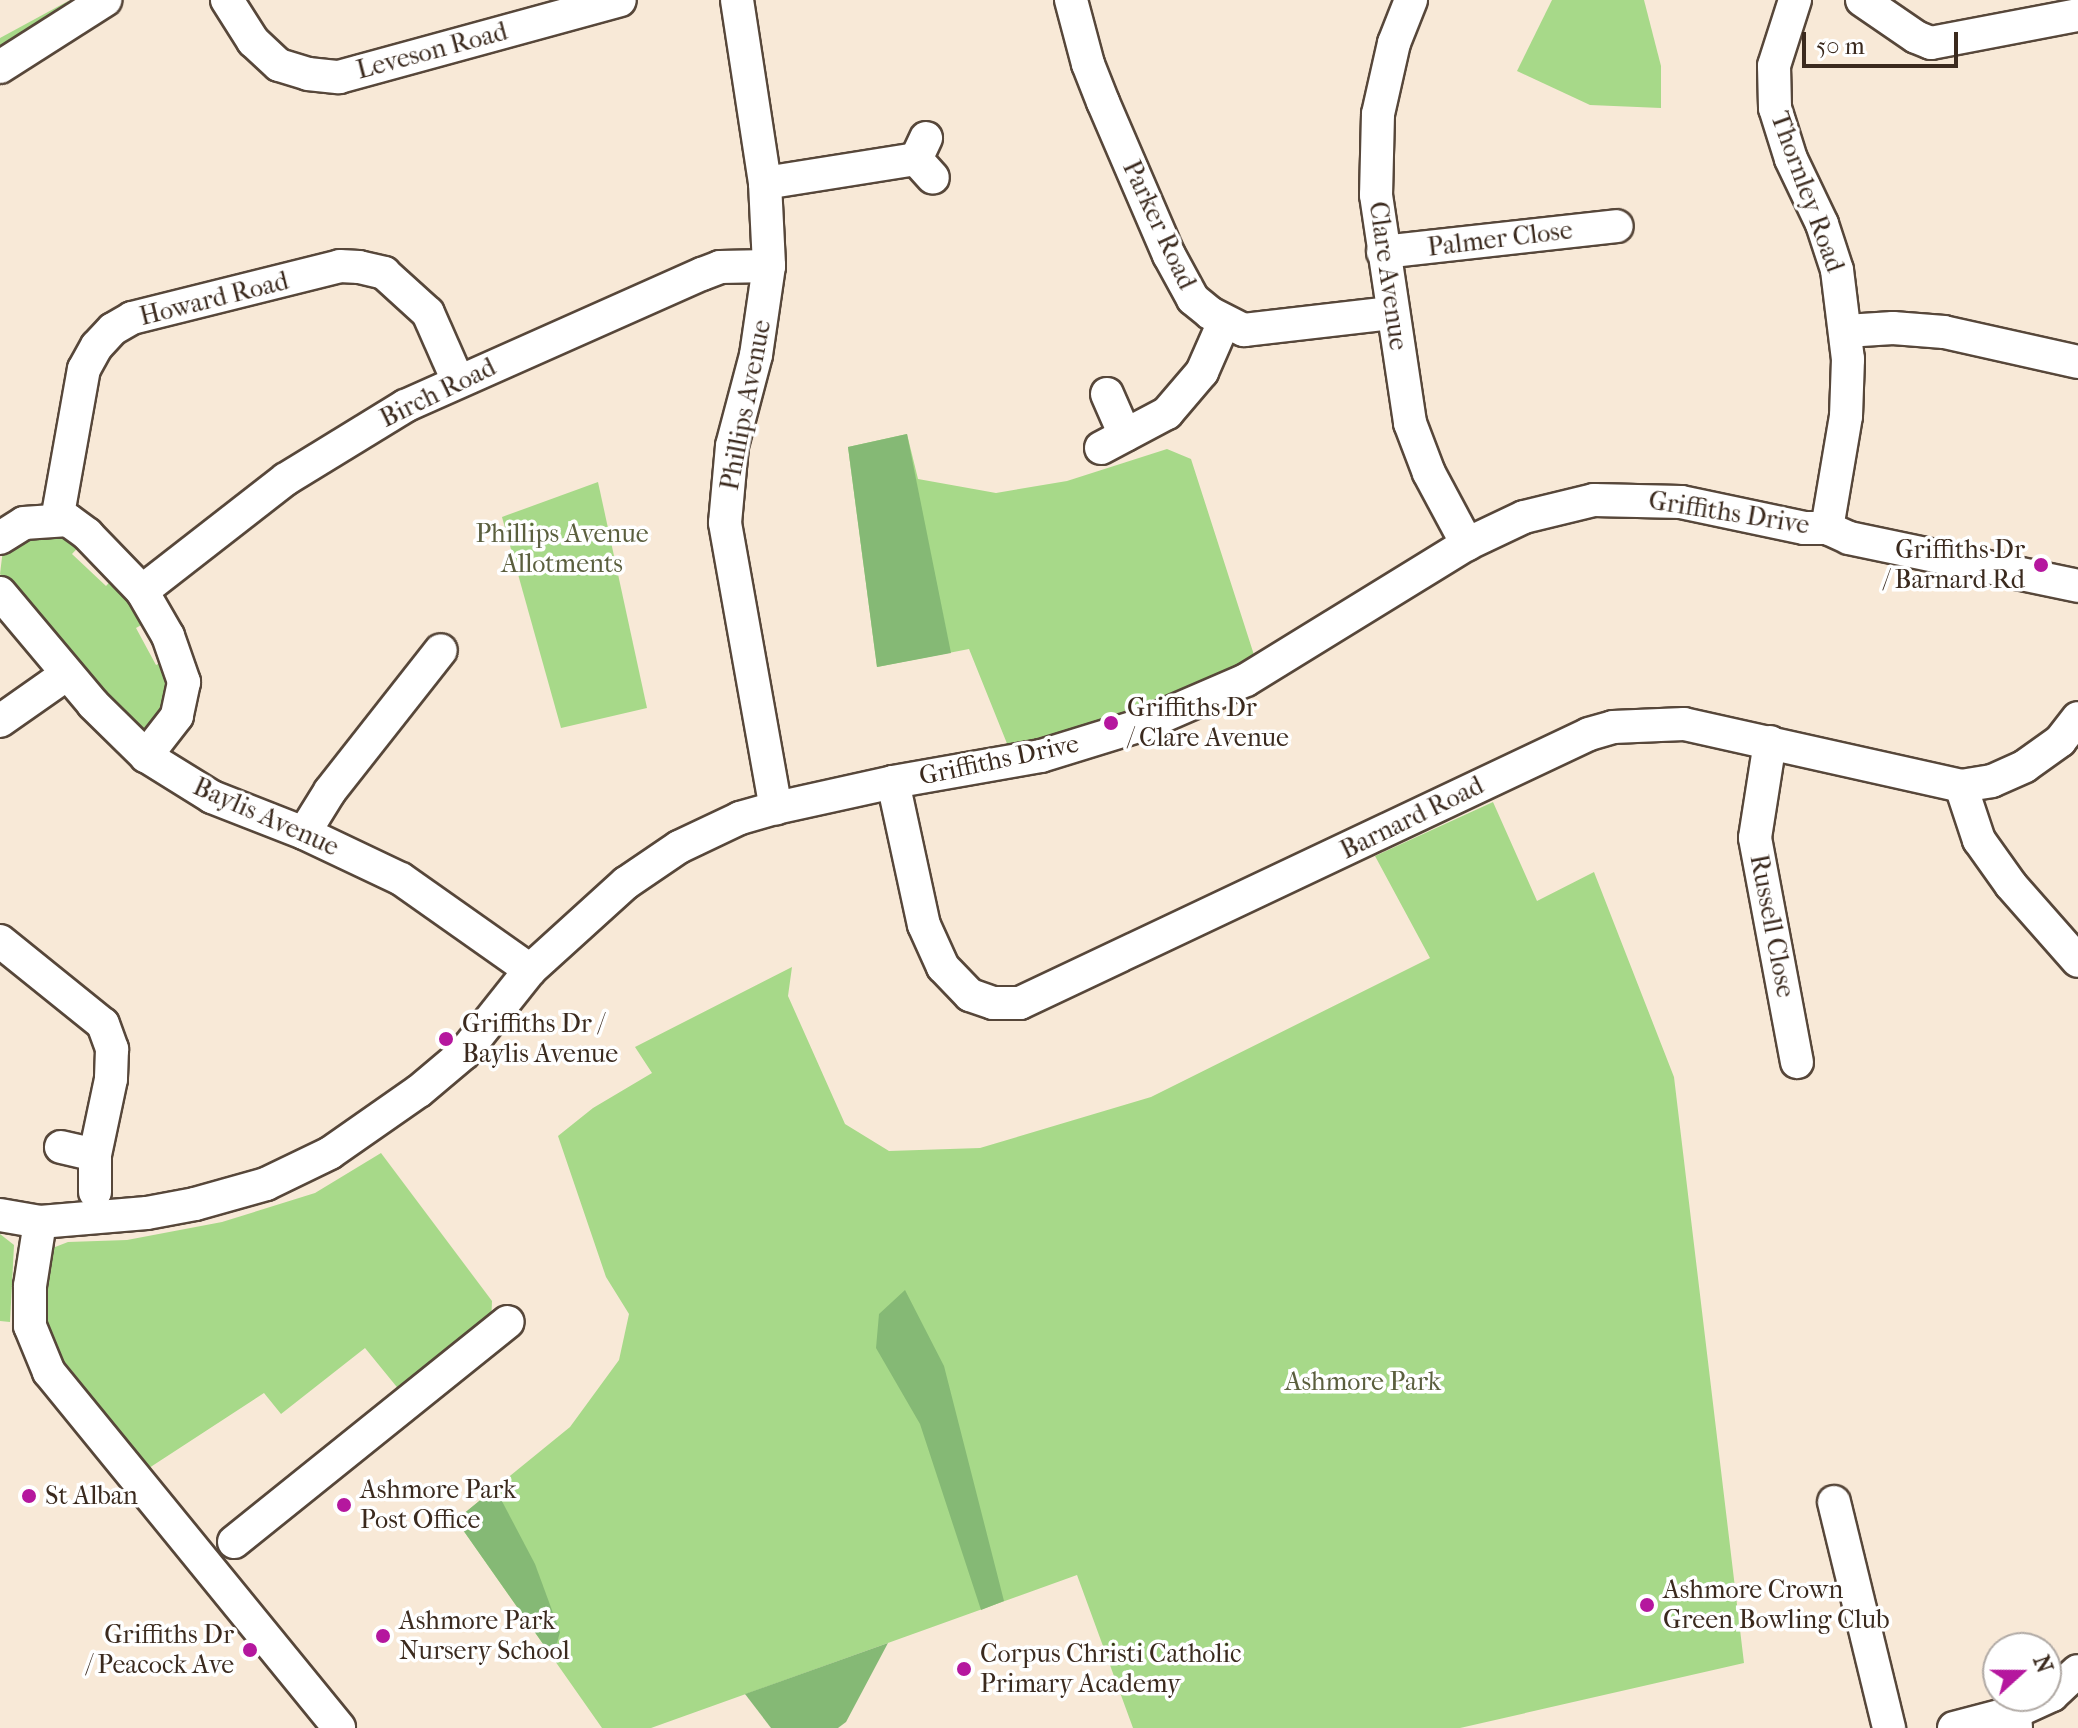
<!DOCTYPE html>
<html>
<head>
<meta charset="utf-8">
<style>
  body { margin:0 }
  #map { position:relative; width:2078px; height:1728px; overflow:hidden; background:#f8e9d7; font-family:"IM FELL French Canon",serif }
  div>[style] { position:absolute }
  .green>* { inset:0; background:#a7d989 }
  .forest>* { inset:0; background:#85b975 }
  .roads { filter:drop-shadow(2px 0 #57473a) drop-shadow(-2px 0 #57473a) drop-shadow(0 2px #57473a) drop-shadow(0 -2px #57473a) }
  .minor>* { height:32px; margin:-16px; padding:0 16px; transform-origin:16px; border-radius:16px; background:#fff }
  .dots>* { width:22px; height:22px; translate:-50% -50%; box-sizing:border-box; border:4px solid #fff; border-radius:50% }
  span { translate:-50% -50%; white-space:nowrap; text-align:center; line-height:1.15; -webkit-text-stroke:7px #fff; paint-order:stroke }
  .street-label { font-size:26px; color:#3b2a1e }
  .park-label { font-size:26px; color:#5b5f3e }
  .poi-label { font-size:26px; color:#3b2a1e }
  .right { translate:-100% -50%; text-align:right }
  .left { translate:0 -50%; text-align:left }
  .north { position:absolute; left:1982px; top:1632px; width:80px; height:80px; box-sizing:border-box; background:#fff; border:2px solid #b1aaa5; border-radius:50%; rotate:69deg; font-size:22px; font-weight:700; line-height:32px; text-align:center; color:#3b2a1e }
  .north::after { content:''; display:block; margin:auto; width:28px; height:36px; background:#b5179e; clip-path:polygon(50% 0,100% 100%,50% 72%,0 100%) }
  .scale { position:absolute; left:1802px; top:32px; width:156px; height:36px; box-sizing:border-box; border:4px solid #3b2a1e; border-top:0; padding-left:10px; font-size:24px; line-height:28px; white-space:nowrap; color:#3b2a1e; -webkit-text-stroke:6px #fff; paint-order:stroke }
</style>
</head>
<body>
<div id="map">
  <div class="green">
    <div style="clip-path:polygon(70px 0,0 57px,0 38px)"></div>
    <div style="clip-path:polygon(1552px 0,1644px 0,1661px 66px,1661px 108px,1590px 105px,1517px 71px)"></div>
    <div style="clip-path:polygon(907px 434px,918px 479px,996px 493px,1067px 481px,1167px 449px,1191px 459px,1255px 658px,1137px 713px,1008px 746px,969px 649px,877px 667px,848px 447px)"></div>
    <div style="clip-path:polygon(598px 482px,647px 708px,561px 728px,502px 517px)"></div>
    <div style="clip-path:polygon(50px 527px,84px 541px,72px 554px,106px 586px,118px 573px,150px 620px,136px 628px,156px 665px,171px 658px,178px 683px,146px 741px,0 574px,3px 549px)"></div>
    <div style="clip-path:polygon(1493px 802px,1537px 901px,1594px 872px,1674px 1077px,1744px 1663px,1460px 1728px,1133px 1728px,1077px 1575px,651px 1728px,602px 1728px,456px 1520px,570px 1427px,619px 1360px,629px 1314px,606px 1277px,558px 1136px,593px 1108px,652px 1073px,635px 1047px,792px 967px,788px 996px,845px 1124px,889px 1151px,980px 1148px,1151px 1097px,1430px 958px,1375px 856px)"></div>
    <div style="clip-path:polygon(381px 1153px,492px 1301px,491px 1325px,405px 1397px,365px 1348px,281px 1414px,264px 1393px,149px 1468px,60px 1356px,44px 1323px,50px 1249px,68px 1242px,127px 1240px,222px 1222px,315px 1193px)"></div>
    <div style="clip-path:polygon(0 1234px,14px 1245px,10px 1322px,0 1321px)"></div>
  </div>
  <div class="forest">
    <div style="clip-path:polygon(907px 434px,951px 653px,877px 667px,848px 447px)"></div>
    <div style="clip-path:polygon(905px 1290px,944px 1366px,1004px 1601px,981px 1610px,920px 1424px,876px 1348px,879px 1314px)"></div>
    <div style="clip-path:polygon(495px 1488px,535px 1564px,560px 1632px,553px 1658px,456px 1520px)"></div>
    <div style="clip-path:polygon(888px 1643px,846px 1722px,838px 1728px,771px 1728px,745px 1694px)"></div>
  </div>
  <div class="roads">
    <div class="minor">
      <div style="left:227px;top:0;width:49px;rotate:57.6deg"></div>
      <div style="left:253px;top:41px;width:35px;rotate:43deg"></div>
      <div style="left:279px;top:65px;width:30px;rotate:17deg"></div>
      <div style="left:308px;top:74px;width:31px;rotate:6deg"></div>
      <div style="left:339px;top:77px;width:291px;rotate:-15.3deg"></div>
      <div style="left:737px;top:0;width:185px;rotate:81.3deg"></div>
      <div style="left:765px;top:183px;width:83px;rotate:87.2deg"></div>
      <div style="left:769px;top:266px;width:90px;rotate:98.3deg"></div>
      <div style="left:756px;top:355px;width:94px;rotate:104.8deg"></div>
      <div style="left:732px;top:446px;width:77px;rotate:95.2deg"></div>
      <div style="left:725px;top:523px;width:290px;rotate:79.9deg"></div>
      <div style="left:1071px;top:0;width:66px;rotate:75.1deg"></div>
      <div style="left:1088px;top:64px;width:41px;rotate:68.5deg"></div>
      <div style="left:1103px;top:102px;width:167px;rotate:66.7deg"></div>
      <div style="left:1169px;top:255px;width:50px;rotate:61.4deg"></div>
      <div style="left:1193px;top:299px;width:22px;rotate:39deg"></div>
      <div style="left:1210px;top:313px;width:38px;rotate:27deg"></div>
      <div style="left:1244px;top:330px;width:148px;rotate:-6.6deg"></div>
      <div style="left:1411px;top:0;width:46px;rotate:111.6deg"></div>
      <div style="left:1394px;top:43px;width:73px;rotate:102.7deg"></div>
      <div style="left:1378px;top:114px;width:81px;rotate:91.4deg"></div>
      <div style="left:1376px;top:195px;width:231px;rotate:81.5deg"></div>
      <div style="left:1410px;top:423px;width:53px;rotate:69.2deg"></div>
      <div style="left:1429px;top:473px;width:81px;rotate:61.8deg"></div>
      <div style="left:1795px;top:0;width:69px;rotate:107.7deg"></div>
      <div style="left:1774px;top:66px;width:42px;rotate:88.6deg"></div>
      <div style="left:1775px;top:108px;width:53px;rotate:72.6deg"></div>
      <div style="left:1791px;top:159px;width:72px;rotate:64.5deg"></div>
      <div style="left:1822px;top:224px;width:48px;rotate:71.9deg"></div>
      <div style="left:1837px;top:270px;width:90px;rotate:83deg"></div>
      <div style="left:1848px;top:359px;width:57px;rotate:92deg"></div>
      <div style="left:1846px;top:416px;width:114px;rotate:99.6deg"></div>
      <div style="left:1862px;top:0;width:65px;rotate:34.4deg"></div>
      <div style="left:1916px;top:37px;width:16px;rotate:22deg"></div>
      <div style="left:1931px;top:43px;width:150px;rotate:-10.8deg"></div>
      <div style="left:0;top:67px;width:125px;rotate:-32.5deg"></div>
      <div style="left:926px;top:138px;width:23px;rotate:115deg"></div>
      <div style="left:916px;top:159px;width:25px;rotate:48deg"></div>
      <div style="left:765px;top:183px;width:153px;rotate:-9deg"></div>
      <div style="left:1383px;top:252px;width:235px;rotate:-6.3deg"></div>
      <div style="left:1846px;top:331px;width:47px;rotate:-3.7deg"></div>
      <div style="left:1893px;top:328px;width:51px;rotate:4.5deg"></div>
      <div style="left:1944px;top:332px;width:137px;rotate:12.6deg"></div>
      <div style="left:1107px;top:394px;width:45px;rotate:66.3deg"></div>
      <div style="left:1101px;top:448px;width:75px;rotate:-27.9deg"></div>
      <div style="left:1167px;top:413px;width:54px;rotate:-49.5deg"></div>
      <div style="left:1202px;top:372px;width:55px;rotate:-66.3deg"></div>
      <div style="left:57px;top:520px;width:153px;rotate:-79.9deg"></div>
      <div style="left:84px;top:369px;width:26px;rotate:-61deg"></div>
      <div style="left:97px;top:346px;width:23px;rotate:-47deg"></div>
      <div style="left:113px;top:329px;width:22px;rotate:-30deg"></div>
      <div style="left:132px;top:318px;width:214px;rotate:-14deg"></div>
      <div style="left:340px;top:266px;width:19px;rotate:3deg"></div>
      <div style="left:359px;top:267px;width:26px;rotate:13deg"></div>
      <div style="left:384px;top:273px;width:59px;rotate:42.3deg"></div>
      <div style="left:428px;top:313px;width:74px;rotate:66.2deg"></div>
      <div style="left:0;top:538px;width:28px;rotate:-32deg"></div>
      <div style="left:24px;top:523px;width:44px;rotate:-3.9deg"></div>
      <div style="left:68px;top:520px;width:24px;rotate:36deg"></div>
      <div style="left:87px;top:534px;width:79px;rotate:46deg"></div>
      <div style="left:142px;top:591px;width:52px;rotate:60deg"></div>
      <div style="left:168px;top:636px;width:49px;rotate:70.8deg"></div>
      <div style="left:184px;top:682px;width:35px;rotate:102deg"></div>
      <div style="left:177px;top:716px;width:51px;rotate:127.8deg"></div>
      <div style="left:142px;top:591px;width:182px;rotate:-37.9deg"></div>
      <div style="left:286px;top:479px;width:140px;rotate:-31.5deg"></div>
      <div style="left:405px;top:406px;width:325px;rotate:-24deg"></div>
      <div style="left:702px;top:274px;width:19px;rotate:-21deg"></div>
      <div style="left:720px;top:267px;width:49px;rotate:-1.2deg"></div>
      <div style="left:0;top:593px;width:145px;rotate:50deg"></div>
      <div style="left:93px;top:704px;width:74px;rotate:44.5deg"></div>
      <div style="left:146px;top:756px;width:78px;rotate:31.8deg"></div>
      <div style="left:212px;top:797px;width:99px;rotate:21.4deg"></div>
      <div style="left:304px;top:833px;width:107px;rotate:25.4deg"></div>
      <div style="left:401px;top:879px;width:158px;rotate:35.2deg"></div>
      <div style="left:0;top:721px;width:82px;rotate:-35deg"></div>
      <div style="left:1770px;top:742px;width:97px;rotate:98.9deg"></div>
      <div style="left:1755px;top:838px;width:228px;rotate:79.4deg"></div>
      <div style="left:893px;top:782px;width:146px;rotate:77.8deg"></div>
      <div style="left:924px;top:925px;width:46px;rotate:65.7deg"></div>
      <div style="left:943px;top:967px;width:39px;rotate:46deg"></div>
      <div style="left:970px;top:995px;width:24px;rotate:19deg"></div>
      <div style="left:993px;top:1003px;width:27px"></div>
      <div style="left:1020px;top:1003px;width:629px;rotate:-25.3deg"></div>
      <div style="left:1589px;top:734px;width:25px;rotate:-16deg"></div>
      <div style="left:1613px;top:727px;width:71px;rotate:-2.4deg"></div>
      <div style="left:1684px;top:724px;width:284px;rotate:12.6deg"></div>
      <div style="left:1961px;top:786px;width:31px;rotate:-9deg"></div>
      <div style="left:1992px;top:781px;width:36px;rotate:-24deg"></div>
      <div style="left:2025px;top:766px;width:43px;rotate:-35.5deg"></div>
      <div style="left:2060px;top:741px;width:29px;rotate:-52deg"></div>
      <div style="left:1961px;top:786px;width:57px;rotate:71.6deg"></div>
      <div style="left:1979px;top:840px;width:55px;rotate:54.6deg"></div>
      <div style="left:2011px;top:885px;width:101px;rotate:48.6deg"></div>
      <div style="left:304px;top:833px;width:49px;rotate:-58.2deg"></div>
      <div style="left:330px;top:791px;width:179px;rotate:-51.8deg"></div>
      <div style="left:0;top:941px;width:132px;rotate:38.9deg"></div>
      <div style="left:103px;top:1024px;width:27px;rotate:70deg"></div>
      <div style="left:112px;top:1049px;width:30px;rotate:92deg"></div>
      <div style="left:111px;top:1079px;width:78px;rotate:101.9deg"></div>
      <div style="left:95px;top:1155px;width:37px;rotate:90deg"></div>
      <div style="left:61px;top:1147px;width:35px;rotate:13deg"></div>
      <div style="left:0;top:1215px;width:41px;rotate:9.9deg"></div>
      <div style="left:40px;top:1222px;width:107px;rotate:-4.8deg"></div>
      <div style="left:147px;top:1213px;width:49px;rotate:-10.6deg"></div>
      <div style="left:195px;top:1204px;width:74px;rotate:-15.7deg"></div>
      <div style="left:266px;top:1184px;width:71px;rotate:-25.8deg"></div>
      <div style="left:330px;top:1153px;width:108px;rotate:-34.9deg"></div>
      <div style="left:419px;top:1091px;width:59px;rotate:-40.2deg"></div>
      <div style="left:464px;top:1053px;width:106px;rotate:-51.5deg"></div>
      <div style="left:530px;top:970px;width:130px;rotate:-42.2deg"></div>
      <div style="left:626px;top:883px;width:64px;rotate:-34.2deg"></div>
      <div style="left:679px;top:847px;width:68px;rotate:-25.4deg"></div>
      <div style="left:740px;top:818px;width:37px;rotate:-16deg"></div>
      <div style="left:776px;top:808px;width:120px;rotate:-12.5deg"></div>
      <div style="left:893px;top:782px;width:150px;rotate:-10deg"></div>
      <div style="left:1041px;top:756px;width:106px;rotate:-17.1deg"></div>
      <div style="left:1142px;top:725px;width:113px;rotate:-23.4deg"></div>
      <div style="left:1246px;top:680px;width:259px;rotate:-31.6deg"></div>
      <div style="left:1467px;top:544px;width:63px;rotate:-25.3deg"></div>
      <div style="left:1524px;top:517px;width:72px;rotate:-13.7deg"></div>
      <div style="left:1594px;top:500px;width:87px;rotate:1.3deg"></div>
      <div style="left:1681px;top:502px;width:126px;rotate:11.9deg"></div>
      <div style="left:1804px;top:528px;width:23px"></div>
      <div style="left:1827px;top:528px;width:24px;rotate:24deg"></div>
      <div style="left:1849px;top:538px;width:234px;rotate:11.8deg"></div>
      <div style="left:40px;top:1222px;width:65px;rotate:98.9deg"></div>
      <div style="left:30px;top:1286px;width:40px;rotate:90deg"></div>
      <div style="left:30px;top:1326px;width:50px;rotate:67.6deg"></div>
      <div style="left:49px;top:1372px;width:459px;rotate:50.8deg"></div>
      <div style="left:1834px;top:1502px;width:233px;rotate:76.3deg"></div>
      <div style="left:234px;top:1542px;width:351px;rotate:-38.8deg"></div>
      <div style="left:1954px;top:1728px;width:63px;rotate:-14.7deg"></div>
      <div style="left:2016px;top:1728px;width:16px;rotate:-94deg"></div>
      <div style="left:2015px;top:1712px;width:41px;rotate:-24.7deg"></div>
      <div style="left:2052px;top:1695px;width:35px;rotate:-43deg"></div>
    </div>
  </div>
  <div class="dots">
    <div style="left:2041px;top:565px;background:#b5179e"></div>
    <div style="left:1111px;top:723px;background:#b5179e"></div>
    <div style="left:446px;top:1039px;background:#b5179e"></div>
    <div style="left:29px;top:1496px;background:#b5179e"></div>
    <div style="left:344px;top:1505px;background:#b5179e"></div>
    <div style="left:1647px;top:1605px;background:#b5179e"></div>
    <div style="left:383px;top:1636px;background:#b5179e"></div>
    <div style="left:250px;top:1650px;background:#b5179e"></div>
    <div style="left:964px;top:1669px;background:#b5179e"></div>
  </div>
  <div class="street-label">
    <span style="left:432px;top:51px;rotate:-15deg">Leveson Road</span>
    <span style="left:1807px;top:192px;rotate:70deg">Thornley Road</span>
    <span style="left:1159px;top:225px;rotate:65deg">Parker Road</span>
    <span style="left:1500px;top:239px;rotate:-7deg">Palmer Close</span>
    <span style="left:1388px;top:276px;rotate:82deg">Clare Avenue</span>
    <span style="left:214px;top:299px;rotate:-14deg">Howard Road</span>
    <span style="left:438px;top:393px;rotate:-26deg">Birch Road</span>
    <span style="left:746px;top:405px;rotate:-79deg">Phillips Avenue</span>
    <span style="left:1729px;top:513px;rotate:9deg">Griffiths Drive</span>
    <span style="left:999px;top:760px;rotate:-12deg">Griffiths Drive</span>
    <span style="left:266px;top:817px;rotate:24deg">Baylis Avenue</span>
    <span style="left:1412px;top:818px;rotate:-26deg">Barnard Road</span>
    <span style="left:1772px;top:926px;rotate:79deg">Russell Close</span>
  </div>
  <div class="park-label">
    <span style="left:562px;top:549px">Phillips Avenue<br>Allotments</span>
    <span style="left:1363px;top:1382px">Ashmore Park</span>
  </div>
  <div class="poi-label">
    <span class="right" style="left:2025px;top:565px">Griffiths Dr<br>/ Barnard Rd</span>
    <span class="left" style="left:1127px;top:723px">Griffiths Dr<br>/ Clare Avenue</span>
    <span class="left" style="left:462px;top:1039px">Griffiths Dr /<br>Baylis Avenue</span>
    <span class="left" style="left:360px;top:1505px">Ashmore Park<br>Post Office</span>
    <span class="left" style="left:45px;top:1496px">St Alban</span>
    <span class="left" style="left:1663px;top:1605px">Ashmore Crown<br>Green Bowling Club</span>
    <span class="left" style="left:399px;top:1636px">Ashmore Park<br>Nursery School</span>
    <span class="right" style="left:234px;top:1650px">Griffiths Dr<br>/ Peacock Ave</span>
    <span class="left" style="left:980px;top:1669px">Corpus Christi Catholic<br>Primary Academy</span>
  </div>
  <div class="north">N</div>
  <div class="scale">50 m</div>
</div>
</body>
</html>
